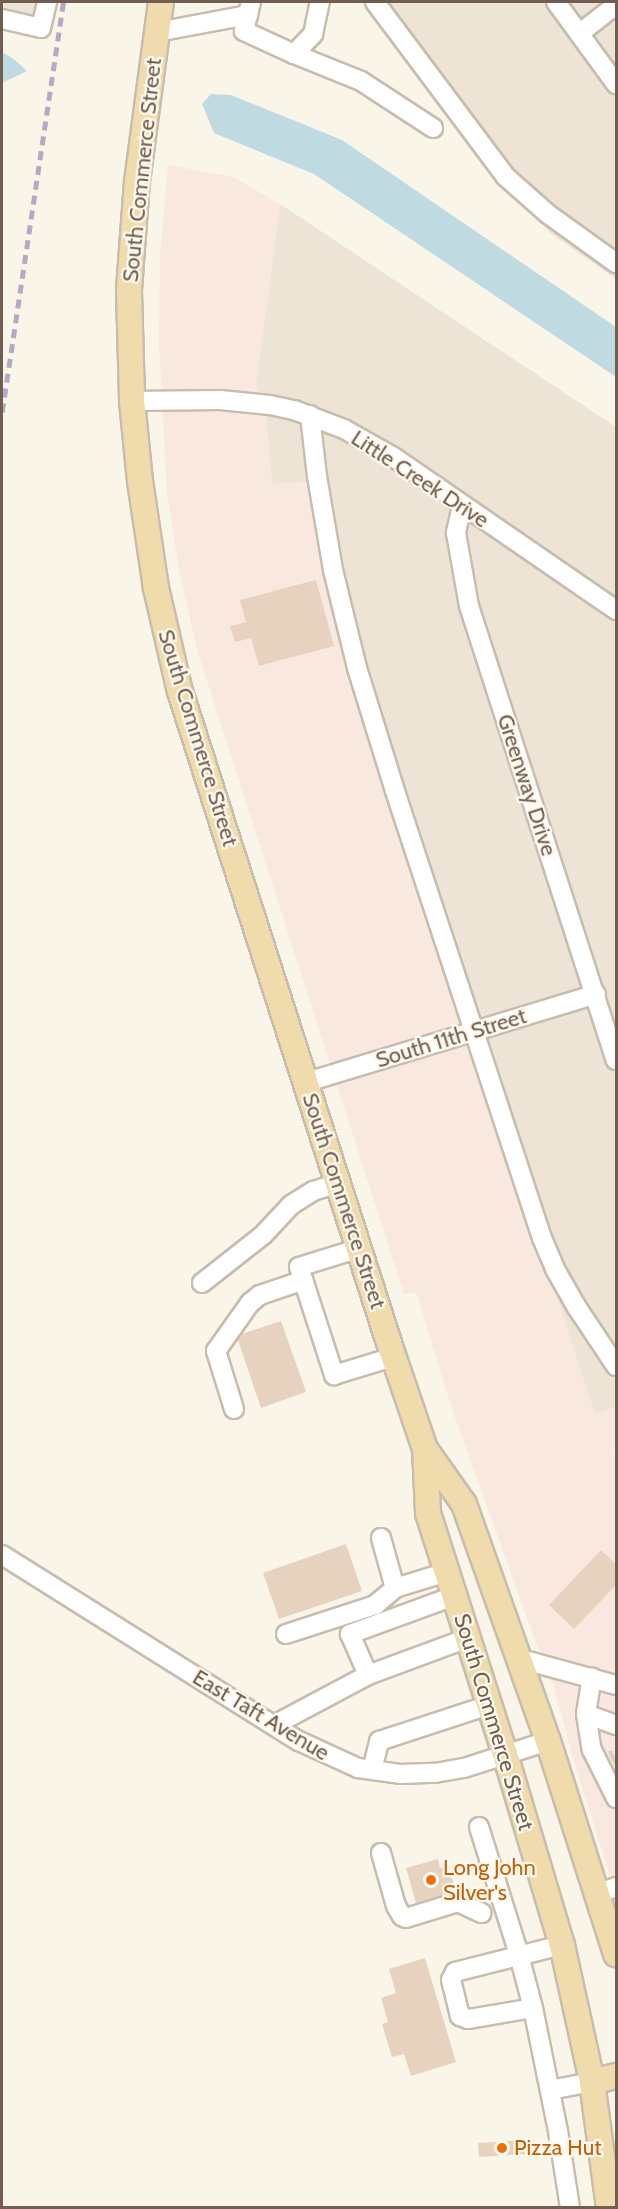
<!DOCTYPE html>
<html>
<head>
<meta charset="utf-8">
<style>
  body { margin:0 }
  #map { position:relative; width:618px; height:2209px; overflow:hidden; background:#faf5e9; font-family:Cabin,sans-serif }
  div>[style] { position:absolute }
  .residential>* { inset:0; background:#ede4d6 }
  .commercial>* { inset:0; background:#f8e8df }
  .water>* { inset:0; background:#c0dae1 }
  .building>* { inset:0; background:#e7d2c0 }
  .minor-tunnel>* { height:18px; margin-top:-9px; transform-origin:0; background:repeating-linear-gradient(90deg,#d8cfc3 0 18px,transparent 0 27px) }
  .roads { filter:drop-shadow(2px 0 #c8bcae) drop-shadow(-2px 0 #c8bcae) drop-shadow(0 2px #c8bcae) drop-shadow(0 -2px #c8bcae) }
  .minor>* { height:18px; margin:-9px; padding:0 9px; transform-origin:9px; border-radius:9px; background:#fff }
  .major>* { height:24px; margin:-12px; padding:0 12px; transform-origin:12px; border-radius:12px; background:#efdbab }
  .rail>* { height:4.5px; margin-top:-2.25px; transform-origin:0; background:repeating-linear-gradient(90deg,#b8a9c3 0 9px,transparent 0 15px) }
  .dots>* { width:16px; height:16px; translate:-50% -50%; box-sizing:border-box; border:3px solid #fdf9ef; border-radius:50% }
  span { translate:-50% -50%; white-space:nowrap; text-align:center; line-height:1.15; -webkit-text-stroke:4.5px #fdf9ef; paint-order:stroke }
  .street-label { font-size:22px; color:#715e50 }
  .food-label { font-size:22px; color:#c56008 }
  .left { translate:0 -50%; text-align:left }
  .frame { position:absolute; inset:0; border:3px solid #715e50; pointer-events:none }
</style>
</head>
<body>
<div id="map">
  <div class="residential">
    <div style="clip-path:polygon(2px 2px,39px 2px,36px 21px,2px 10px)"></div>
    <div style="clip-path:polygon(369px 2px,616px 2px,616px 279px,550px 233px)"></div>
    <div style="clip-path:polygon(280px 204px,616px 427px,616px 1407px,595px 1414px,451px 980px,313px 482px,272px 484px,266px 416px,256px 384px)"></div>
  </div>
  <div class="commercial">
    <div style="clip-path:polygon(168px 165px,233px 177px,280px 204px,256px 384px,266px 416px,272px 484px,313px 482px,323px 534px,519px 1179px,595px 1414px,616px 1407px,616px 1450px,612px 1453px,616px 1456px,616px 1895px,574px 1761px,553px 1684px,535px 1640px,452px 1409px,416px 1292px,404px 1294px,198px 653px,179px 570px,167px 492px,159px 344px,160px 256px)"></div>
  </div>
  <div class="water">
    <div style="clip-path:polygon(2px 52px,15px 60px,27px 71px,2px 83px)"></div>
    <div style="clip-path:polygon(211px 94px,231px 95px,342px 140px,616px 327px,616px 377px,314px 174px,214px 133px,202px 104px)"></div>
  </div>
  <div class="building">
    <div style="clip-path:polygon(316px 580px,334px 646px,259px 666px,251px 638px,235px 642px,230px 626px,246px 622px,240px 600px)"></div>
    <div style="clip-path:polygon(281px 1321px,306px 1392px,261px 1408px,238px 1340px,242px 1334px)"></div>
    <div style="clip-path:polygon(346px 1544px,362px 1591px,279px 1619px,263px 1573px)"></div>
    <div style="clip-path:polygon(601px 1550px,616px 1564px,616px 1585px,574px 1629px,549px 1605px)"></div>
    <div style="clip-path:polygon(438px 1859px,440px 1868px,448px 1866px,456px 1891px,416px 1903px,406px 1868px)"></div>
    <div style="clip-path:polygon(425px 1958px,456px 2062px,411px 2076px,404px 2054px,392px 2057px,382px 2024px,388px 2022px,381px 1998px,396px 1993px,389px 1969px)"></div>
    <div style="clip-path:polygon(524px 2140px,525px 2154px,479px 2157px,478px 2143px)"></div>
  </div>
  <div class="minor-tunnel">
    <div style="left:612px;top:1760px;width:4px;rotate:-27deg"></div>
  </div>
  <div class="roads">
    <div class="minor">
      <div style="left:251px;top:2px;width:30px;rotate:104deg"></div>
      <div style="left:244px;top:31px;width:55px;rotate:24.7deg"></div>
      <div style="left:294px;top:54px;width:28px;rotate:-46deg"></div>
      <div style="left:313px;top:34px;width:33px;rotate:-78deg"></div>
      <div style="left:375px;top:2px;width:217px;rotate:53.2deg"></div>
      <div style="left:505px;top:176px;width:57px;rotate:41.5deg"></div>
      <div style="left:548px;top:214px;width:84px;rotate:35.8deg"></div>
      <div style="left:556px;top:2px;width:102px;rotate:53.8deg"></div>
      <div style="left:2px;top:19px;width:40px;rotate:13deg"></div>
      <div style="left:41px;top:28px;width:27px;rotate:-77deg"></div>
      <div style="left:157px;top:32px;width:93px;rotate:-10.6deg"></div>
      <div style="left:580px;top:33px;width:46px;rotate:-37.9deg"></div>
      <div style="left:294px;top:54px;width:72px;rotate:21.9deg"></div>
      <div style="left:361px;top:81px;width:86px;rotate:33.1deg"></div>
      <div style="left:132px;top:401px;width:88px;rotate:-0.7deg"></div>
      <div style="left:220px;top:400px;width:50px;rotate:5.7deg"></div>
      <div style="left:270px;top:405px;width:25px;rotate:12deg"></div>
      <div style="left:294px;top:410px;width:53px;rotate:20.8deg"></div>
      <div style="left:344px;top:429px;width:55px;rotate:29.4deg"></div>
      <div style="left:392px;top:456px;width:272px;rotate:34.5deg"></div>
      <div style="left:310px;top:415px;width:61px;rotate:83.5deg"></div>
      <div style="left:317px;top:476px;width:95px;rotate:80.3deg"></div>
      <div style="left:333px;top:570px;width:101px;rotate:76.2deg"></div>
      <div style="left:357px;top:668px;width:129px;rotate:72.8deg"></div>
      <div style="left:395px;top:791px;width:471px;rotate:71.8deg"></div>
      <div style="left:542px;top:1238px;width:34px;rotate:67deg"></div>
      <div style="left:555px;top:1269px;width:43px;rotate:60.4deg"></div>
      <div style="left:576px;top:1306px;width:72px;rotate:56.3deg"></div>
      <div style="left:462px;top:506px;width:28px;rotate:103deg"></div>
      <div style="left:456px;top:533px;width:74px;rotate:79.9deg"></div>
      <div style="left:469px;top:606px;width:477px;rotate:72.1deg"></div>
      <div style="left:307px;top:1082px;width:302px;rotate:-16.9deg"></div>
      <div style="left:360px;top:1248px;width:64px;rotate:162.7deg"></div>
      <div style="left:299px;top:1267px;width:114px;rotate:72deg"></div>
      <div style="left:334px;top:1375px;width:62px;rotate:-17deg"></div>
      <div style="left:202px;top:1283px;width:78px;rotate:-38.2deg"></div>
      <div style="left:263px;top:1235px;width:41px;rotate:-47deg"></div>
      <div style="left:291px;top:1205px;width:26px;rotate:-32deg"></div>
      <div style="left:313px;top:1191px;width:27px;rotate:-17deg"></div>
      <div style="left:234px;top:1409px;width:61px;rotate:-107.2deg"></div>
      <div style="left:216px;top:1351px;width:59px;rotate:-54.7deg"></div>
      <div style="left:250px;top:1303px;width:13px;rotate:-39deg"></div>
      <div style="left:260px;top:1295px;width:46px;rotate:-18.8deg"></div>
      <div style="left:381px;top:1538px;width:52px;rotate:74.4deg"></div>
      <div style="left:2px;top:1555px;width:350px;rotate:32.1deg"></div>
      <div style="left:299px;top:1741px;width:65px;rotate:24.6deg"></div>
      <div style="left:358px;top:1768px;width:42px;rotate:8.1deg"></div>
      <div style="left:400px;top:1774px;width:35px;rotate:-2deg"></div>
      <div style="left:435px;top:1773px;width:29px;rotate:-10deg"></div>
      <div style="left:464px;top:1768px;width:88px;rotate:-17.8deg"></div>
      <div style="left:454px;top:1596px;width:111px;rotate:159.9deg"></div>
      <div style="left:350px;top:1634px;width:45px;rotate:66.3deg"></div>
      <div style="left:368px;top:1675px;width:107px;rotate:-20.3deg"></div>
      <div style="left:286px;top:1634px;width:94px;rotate:-18deg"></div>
      <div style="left:375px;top:1605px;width:26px;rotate:-40deg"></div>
      <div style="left:395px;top:1588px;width:54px;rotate:-17.1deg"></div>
      <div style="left:517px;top:1658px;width:103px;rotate:15.3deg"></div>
      <div style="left:586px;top:1714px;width:37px;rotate:-81deg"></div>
      <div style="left:274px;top:1725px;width:106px;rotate:-28deg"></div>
      <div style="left:616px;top:1725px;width:32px;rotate:-160deg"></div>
      <div style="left:586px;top:1714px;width:36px;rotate:81deg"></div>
      <div style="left:592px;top:1750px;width:54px;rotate:63.4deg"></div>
      <div style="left:372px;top:1770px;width:30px;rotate:-76deg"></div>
      <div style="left:379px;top:1741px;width:116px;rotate:-18.1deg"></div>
      <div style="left:479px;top:1827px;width:134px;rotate:72.6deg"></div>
      <div style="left:519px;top:1955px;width:55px;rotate:75.2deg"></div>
      <div style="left:533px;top:2008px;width:126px;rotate:78.5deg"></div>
      <div style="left:558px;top:2131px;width:78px;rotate:81.1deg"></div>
      <div style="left:381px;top:1853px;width:55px;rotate:74.2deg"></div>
      <div style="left:396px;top:1906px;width:12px;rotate:59deg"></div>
      <div style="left:402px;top:1916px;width:4px;rotate:27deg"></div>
      <div style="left:406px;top:1918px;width:54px;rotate:-17.1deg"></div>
      <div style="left:458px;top:1902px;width:26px;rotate:25deg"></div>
      <div style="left:597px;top:1894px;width:20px;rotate:-20deg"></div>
      <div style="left:533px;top:2008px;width:66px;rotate:170.4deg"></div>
      <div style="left:468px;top:2019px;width:9px;rotate:-159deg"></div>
      <div style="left:460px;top:2016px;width:37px;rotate:-104deg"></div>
      <div style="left:451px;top:1980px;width:9px;rotate:-63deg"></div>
      <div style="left:455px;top:1972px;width:110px;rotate:-14.2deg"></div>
      <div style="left:550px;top:2090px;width:43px;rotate:-10.8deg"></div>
    </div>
    <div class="major">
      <div style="left:161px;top:2px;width:181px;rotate:97.6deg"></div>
      <div style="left:137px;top:181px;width:110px;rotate:94.2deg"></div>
      <div style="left:129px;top:291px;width:110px;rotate:88.4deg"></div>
      <div style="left:132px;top:401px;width:80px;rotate:84.3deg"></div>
      <div style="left:140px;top:481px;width:108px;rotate:81.5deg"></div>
      <div style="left:156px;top:588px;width:103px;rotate:77deg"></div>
      <div style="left:179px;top:688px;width:694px;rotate:72.22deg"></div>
      <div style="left:391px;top:1349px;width:106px;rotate:71.2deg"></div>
      <div style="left:425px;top:1449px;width:67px;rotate:54.7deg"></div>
      <div style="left:464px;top:1504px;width:251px;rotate:70.5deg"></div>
      <div style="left:548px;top:1741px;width:224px;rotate:72.3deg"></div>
      <div style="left:425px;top:1449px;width:64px;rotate:87.3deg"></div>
      <div style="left:428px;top:1513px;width:253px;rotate:72.3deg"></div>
      <div style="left:505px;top:1754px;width:199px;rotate:73.4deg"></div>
      <div style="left:562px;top:1945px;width:140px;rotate:77.6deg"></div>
      <div style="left:592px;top:2082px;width:127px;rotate:82.3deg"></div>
      <div style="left:592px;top:2082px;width:25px;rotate:-14deg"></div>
    </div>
  </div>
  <div class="rail">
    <div style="left:2px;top:412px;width:415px;rotate:-81.5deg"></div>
  </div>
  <div class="dots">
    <div style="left:431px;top:1880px;background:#e8710a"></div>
    <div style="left:502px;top:2148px;background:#e8710a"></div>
  </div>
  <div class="street-label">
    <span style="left:142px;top:170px;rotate:-84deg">South Commerce Street</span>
    <span style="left:420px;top:479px;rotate:33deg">Little Creek Drive</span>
    <span style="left:198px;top:738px;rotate:73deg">South Commerce Street</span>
    <span style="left:527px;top:785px;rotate:72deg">Greenway Drive</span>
    <span style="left:451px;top:1038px;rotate:-17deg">South 11th Street</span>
    <span style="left:344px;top:1201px;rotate:72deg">South Commerce Street</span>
    <span style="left:261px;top:1715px;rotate:31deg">East Taft Avenue</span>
    <span style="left:494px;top:1722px;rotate:73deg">South Commerce Street</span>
  </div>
  <div class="food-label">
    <span class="left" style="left:443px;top:1880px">Long John<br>Silver's</span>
    <span class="left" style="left:514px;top:2148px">Pizza Hut</span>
  </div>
  <div class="frame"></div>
</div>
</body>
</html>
